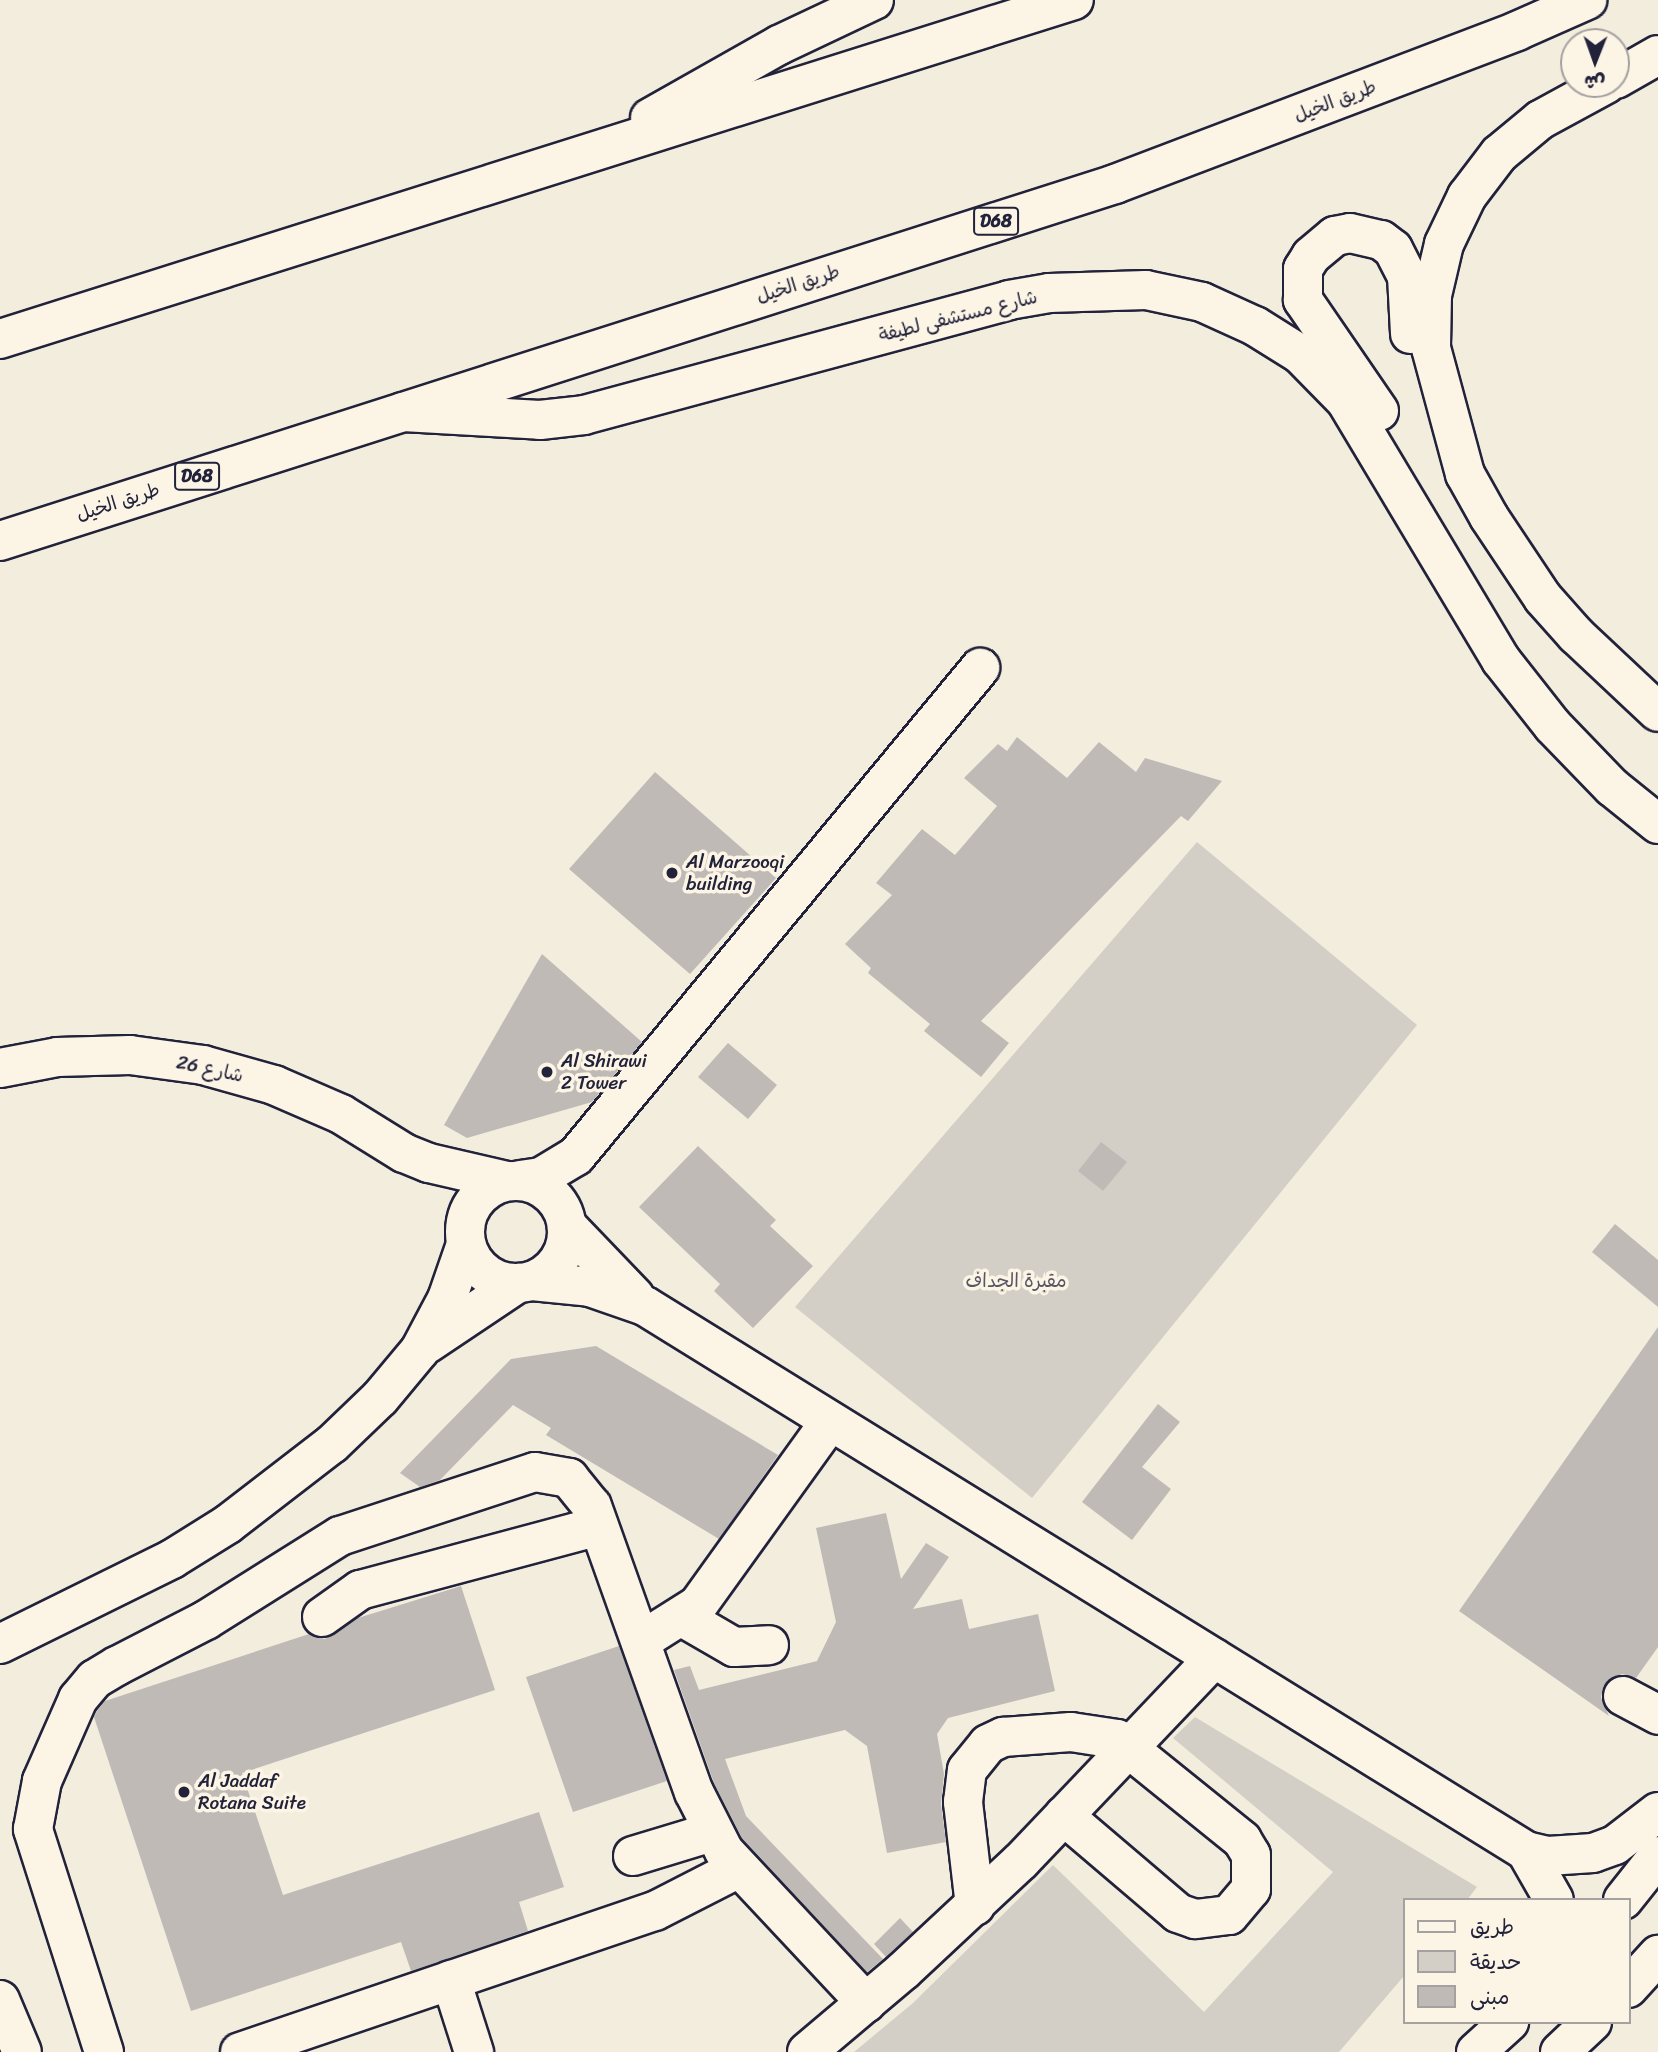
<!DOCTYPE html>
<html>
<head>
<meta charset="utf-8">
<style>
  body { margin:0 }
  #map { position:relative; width:1658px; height:2052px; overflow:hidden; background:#f3edde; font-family:Sriracha,"Playpen Sans Arabic",sans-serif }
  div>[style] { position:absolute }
  .green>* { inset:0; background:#d4cfc6 }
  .building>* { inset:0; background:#bfbab6 }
  .roads { filter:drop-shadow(2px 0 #22223b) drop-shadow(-2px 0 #22223b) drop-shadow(0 2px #22223b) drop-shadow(0 -2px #22223b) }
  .minor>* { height:38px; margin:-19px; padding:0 19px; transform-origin:19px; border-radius:19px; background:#fcf5e5 }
  .minor>.ring { margin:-19px; padding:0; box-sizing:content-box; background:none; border:38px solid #fcf5e5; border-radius:50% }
  .major>* { height:38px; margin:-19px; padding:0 19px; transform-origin:19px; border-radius:19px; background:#fcf5e5 }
  .highway>* { height:38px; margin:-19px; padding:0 19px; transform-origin:19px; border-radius:19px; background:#fcf5e5 }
  .dots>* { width:19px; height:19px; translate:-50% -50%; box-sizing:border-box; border:4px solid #fcf5e5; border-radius:50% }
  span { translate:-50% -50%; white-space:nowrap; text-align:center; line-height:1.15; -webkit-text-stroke:7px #fcf5e5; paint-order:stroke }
  .shield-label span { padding:2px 5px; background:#fcf5e5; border:2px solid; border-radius:5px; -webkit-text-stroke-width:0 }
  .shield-label { font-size:18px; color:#22223b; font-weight:700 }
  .street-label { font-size:19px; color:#22223b }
  .poi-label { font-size:19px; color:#22223b }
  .left { translate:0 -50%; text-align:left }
  .park-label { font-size:19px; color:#575665 }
  .legend { position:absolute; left:1403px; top:1898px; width:228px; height:126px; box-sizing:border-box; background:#fcf5e5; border:2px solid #a5a1a1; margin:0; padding:9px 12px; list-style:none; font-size:21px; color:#22223b }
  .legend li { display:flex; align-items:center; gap:14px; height:35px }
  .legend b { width:35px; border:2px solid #a5a1a1 }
  .north { position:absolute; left:1560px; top:28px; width:70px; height:70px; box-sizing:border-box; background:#fcf5e5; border:2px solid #a5a1a1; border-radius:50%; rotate:181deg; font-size:19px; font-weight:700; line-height:28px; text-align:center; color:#22223b }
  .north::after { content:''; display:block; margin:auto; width:24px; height:32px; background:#22223b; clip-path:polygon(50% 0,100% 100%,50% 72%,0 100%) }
</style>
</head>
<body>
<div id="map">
  <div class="green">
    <div style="clip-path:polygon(1197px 842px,1417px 1025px,1032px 1498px,795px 1307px)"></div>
    <div style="clip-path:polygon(1195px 1717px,1477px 1887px,1467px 1900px,1404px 1900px,1404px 1976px,1339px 2052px,854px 2052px,913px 2003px,1053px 1865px,1204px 2012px,1333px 1872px,1173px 1738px)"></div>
  </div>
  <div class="building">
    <div style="clip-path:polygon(1017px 737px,1067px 778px,1099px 742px,1136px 772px,1145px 758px,1222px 781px,1188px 821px,1181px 816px,981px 1021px,1009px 1043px,981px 1077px,924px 1031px,930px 1024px,868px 973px,871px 968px,845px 944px,892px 895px,876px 883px,922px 829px,955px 855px,997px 806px,964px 778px,998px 744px,1007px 751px)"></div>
    <div style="clip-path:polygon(655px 772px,776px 878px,690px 974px,569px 869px)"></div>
    <div style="clip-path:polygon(542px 954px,642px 1042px,592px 1102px,467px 1138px,444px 1125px)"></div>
    <div style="clip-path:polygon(728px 1043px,777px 1085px,748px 1119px,698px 1077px)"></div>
    <div style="clip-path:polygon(1101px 1142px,1127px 1162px,1103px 1191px,1078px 1171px)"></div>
    <div style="clip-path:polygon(698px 1146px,776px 1220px,770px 1226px,813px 1266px,753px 1328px,714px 1291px,720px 1284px,639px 1207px)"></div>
    <div style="clip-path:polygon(1615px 1224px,1658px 1260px,1658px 1307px,1592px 1252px)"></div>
    <div style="clip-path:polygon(1658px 1327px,1658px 1647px,1636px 1678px,1622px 1674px,1604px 1685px,1601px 1697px,1609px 1716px,1459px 1611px)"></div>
    <div style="clip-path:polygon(596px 1346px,778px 1455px,719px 1539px,546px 1435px,551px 1428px,513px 1405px,440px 1480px,420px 1487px,400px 1473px,511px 1359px)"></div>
    <div style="clip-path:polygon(1158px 1404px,1180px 1422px,1142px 1467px,1171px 1489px,1132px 1540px,1082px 1502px)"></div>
    <div style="clip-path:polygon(886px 1513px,901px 1579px,926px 1543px,949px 1557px,913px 1609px,962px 1599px,969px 1629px,1038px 1614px,1055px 1691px,948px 1718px,937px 1734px,944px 1774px,941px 1804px,946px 1842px,887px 1853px,867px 1746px,845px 1730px,725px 1759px,746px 1816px,883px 1959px,867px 1972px,742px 1838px,714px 1783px,674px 1670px,690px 1666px,699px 1690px,817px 1661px,836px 1622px,816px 1528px)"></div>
    <div style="clip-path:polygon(461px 1586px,495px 1690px,242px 1773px,283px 1895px,539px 1812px,564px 1887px,519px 1902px,528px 1931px,411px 1971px,401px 1942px,191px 2011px,94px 1717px,97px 1711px,105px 1701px,309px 1634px,325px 1639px,358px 1618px)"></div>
    <div style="clip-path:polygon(619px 1646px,667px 1781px,573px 1812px,526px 1677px)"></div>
    <div style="clip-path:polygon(900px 1918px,913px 1932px,886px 1957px,874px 1944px)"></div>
  </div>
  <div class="roads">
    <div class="minor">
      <div style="left:0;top:1068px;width:58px;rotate:-10.9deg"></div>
      <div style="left:57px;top:1057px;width:73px;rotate:-1.6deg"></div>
      <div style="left:130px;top:1055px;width:74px;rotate:7.8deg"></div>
      <div style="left:203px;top:1065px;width:74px;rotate:15.7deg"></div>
      <div style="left:274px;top:1085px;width:73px;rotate:23.4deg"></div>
      <div style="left:341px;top:1114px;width:74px;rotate:31.8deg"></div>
      <div style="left:404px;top:1153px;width:27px;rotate:22deg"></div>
      <div style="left:429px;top:1163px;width:80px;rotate:13deg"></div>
      <div style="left:520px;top:1180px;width:21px;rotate:-8deg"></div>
      <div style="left:541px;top:1177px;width:41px;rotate:-31deg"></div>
      <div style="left:576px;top:1156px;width:634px;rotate:-50.38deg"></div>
      <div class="ring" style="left:465px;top:1181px;width:64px;height:64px"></div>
      <div style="left:567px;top:1226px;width:98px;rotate:46.2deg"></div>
      <div style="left:532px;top:1281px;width:58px;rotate:5.9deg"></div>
      <div style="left:590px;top:1287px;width:58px;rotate:19.1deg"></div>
      <div style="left:645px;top:1306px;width:1036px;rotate:31.74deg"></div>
      <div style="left:1526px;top:1851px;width:23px;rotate:13deg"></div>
      <div style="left:1548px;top:1856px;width:45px;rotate:-3.8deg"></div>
      <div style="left:1593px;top:1853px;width:23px;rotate:-20deg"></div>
      <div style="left:1615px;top:1845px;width:54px;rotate:-37.5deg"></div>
      <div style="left:427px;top:1344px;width:110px;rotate:-33.8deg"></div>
      <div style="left:322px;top:1617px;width:47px;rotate:-35.4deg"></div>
      <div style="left:360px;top:1590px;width:247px;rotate:-15deg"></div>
      <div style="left:684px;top:1618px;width:58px;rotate:30.1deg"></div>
      <div style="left:734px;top:1647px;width:35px;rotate:-3deg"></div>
      <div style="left:641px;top:1641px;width:67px;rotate:-32.3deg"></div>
      <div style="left:698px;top:1605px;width:226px;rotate:-54.3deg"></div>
      <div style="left:0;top:1644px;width:192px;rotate:-26.3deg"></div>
      <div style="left:172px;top:1559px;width:66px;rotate:-32deg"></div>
      <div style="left:228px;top:1524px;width:131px;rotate:-37.6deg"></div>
      <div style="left:332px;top:1444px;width:66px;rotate:-43.8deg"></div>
      <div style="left:380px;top:1398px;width:62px;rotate:-50.2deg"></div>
      <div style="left:420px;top:1350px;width:58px;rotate:-62.1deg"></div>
      <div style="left:447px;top:1299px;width:58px;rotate:-70.9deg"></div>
      <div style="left:1623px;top:1696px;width:40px;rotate:28deg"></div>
      <div style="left:1526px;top:1851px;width:56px;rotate:60.3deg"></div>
      <div style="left:633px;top:1856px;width:83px;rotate:-16.9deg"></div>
      <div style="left:1623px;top:1900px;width:56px;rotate:-51.5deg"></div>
      <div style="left:975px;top:1906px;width:105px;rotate:-96.6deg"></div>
      <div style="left:963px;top:1802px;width:32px;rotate:-83deg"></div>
      <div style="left:967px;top:1770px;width:33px;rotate:-51deg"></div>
      <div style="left:988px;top:1744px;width:17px;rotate:-25deg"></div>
      <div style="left:1003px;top:1737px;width:68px;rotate:-4.2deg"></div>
      <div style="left:1071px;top:1732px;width:47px;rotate:8.7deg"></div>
      <div style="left:1117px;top:1739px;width:161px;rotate:38.9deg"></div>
      <div style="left:1242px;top:1840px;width:17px;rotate:59deg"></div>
      <div style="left:1251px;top:1855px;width:34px;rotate:90deg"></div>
      <div style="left:1251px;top:1889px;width:34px;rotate:130deg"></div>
      <div style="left:1229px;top:1915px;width:34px;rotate:173deg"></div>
      <div style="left:1195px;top:1919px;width:18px;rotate:-161deg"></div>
      <div style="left:1178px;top:1913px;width:150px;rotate:-139.6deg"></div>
      <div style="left:451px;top:1980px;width:76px;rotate:72.3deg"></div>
      <div style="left:1628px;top:1988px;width:45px;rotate:-47.7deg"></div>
      <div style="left:0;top:2000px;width:56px;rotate:67.1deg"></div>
      <div style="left:104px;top:2052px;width:234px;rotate:-107.7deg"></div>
      <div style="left:33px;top:1829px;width:49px;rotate:-79.4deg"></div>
      <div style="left:42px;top:1781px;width:90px;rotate:-66.3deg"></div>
      <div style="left:78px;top:1699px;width:26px;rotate:-50deg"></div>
      <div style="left:95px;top:1679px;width:26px;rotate:-31deg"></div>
      <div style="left:117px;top:1666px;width:100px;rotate:-27.3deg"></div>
      <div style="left:206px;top:1620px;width:158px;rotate:-32.1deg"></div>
      <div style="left:340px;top:1536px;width:205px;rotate:-18.2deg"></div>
      <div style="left:535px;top:1472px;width:35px;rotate:10deg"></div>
      <div style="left:569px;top:1478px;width:36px;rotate:51deg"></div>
      <div style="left:592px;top:1506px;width:304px;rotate:70.4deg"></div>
      <div style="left:694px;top:1792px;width:66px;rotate:63deg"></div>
      <div style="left:724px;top:1851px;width:208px;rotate:46.9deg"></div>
      <div style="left:240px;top:2052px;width:438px;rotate:-18.8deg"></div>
      <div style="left:655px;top:1911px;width:94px;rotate:-27.1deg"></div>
      <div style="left:807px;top:2052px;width:126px;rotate:-40.2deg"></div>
      <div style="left:903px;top:1971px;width:161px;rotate:-43deg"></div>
      <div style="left:1021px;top:1861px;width:280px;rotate:-46.4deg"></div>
      <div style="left:1476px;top:2052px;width:45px;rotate:-42.3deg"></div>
      <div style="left:1560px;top:2052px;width:44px;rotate:-43.2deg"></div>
    </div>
    <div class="major">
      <div style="left:1616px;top:79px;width:48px;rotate:-29.7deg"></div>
      <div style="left:1606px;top:84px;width:75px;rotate:151.4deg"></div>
      <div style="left:1540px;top:120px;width:53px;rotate:140.3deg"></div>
      <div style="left:1499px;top:154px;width:53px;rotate:127.3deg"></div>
      <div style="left:1467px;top:196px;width:53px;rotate:115.6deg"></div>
      <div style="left:1444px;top:244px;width:52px;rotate:103.2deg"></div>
      <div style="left:1432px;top:295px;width:53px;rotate:91.1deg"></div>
      <div style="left:1431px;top:348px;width:131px;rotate:74.9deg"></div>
      <div style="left:1465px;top:474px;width:49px;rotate:60.8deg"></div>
      <div style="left:1489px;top:517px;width:97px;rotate:56.3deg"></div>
      <div style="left:1543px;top:598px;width:50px;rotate:48.3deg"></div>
      <div style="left:1576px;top:635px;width:112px;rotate:43.2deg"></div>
      <div style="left:1379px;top:411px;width:135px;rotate:-124.4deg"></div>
      <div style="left:1303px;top:300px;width:31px;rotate:-90deg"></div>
      <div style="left:1303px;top:269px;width:15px;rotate:-58deg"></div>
      <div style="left:1311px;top:256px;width:31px;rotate:-40deg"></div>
      <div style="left:1335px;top:236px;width:15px;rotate:-11deg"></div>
      <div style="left:1350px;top:233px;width:32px;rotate:13deg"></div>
      <div style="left:1381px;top:240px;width:15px;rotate:37deg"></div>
      <div style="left:1393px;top:249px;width:30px;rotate:63deg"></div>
      <div style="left:1407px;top:276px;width:58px;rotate:87deg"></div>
      <div style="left:403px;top:412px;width:137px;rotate:3.3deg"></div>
      <div style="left:540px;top:420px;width:44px;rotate:-6.5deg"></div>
      <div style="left:584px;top:415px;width:440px;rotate:-15.1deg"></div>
      <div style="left:1009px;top:300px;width:41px;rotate:-9.9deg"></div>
      <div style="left:1049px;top:293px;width:97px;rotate:-1.8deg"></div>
      <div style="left:1146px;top:290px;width:57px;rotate:12.1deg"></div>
      <div style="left:1202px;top:302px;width:58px;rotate:24.4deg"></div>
      <div style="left:1255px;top:326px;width:53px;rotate:31.9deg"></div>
      <div style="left:1300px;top:354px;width:66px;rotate:45.6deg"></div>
      <div style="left:1346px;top:401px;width:302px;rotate:59.1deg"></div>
      <div style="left:1501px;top:660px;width:84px;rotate:51.8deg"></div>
      <div style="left:1553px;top:726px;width:85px;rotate:46deg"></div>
      <div style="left:1612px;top:787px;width:59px;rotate:38.8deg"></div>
    </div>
    <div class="highway">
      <div style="left:650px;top:118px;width:148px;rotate:-29.5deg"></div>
      <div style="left:779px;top:45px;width:105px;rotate:-25.3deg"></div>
      <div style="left:0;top:339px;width:1126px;rotate:-17.52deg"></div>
      <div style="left:0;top:541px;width:1171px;rotate:-17.75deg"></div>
      <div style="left:1115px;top:184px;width:430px;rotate:-20.8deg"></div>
      <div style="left:1517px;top:31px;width:77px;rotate:-23.9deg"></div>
    </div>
  </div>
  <div class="dots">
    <div style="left:672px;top:873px;background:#22223b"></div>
    <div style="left:547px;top:1072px;background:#22223b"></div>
    <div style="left:184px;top:1792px;background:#22223b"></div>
  </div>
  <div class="shield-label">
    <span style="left:996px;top:221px">D68</span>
    <span style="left:197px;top:476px">D68</span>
  </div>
  <div class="street-label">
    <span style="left:1335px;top:101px;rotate:-21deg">طريق الخيل</span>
    <span style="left:798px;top:284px;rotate:-18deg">طريق الخيل</span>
    <span style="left:958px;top:316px;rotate:-14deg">شارع مستشفى لطيفة</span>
    <span style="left:118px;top:502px;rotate:-18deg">طريق الخيل</span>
    <span style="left:210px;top:1069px;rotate:12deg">شارع 26</span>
  </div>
  <div class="poi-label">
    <span class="left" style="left:686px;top:873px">Al Marzooqi<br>building</span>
    <span class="left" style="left:561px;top:1072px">Al Shirawi<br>2 Tower</span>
    <span class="left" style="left:198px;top:1792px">Al Jaddaf<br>Rotana Suite</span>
  </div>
  <div class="park-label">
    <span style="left:1016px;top:1281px">مقبرة الجداف</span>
  </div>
  <ul class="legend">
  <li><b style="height:9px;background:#fcf5e5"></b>طريق</li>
  <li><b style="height:19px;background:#d4cfc6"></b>حديقة</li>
  <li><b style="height:19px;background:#bfbab6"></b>مبنى</li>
  </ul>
  <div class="north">ش</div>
</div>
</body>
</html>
